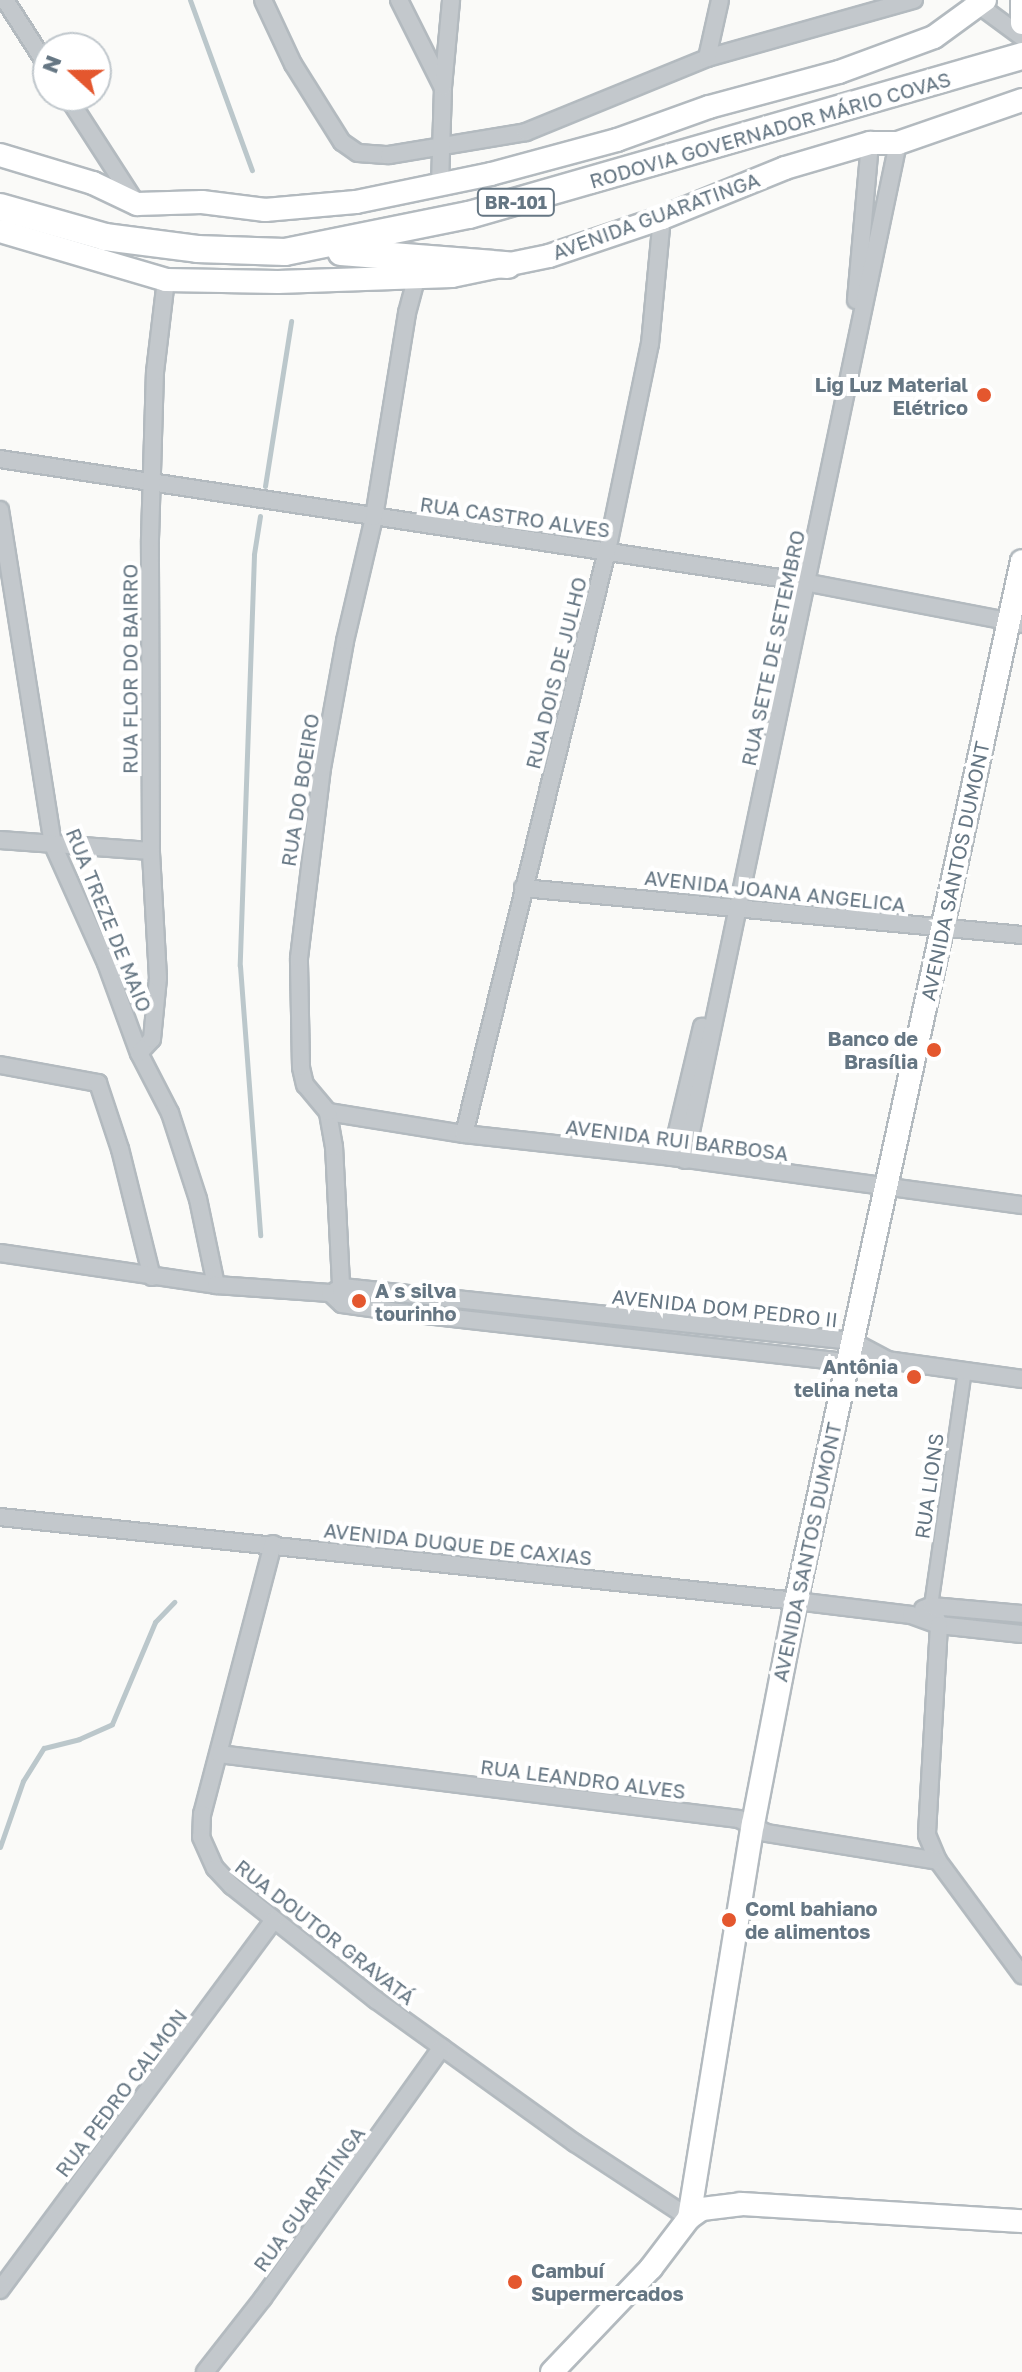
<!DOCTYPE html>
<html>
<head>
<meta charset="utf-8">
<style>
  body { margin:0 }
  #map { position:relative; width:1022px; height:2372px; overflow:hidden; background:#fafaf8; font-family:"Golos Text",sans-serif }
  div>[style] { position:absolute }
  .stream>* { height:5px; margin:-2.5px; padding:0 2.5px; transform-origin:2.5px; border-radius:2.5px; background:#bbc7cb }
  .roads { filter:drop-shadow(2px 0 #b3babf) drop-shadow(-2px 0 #b3babf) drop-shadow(0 2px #b3babf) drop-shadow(0 -2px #b3babf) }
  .pedestrian>* { height:12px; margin:-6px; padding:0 6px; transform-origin:6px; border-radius:6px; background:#c3c8cc }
  .minor>* { height:16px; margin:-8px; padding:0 8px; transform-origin:8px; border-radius:8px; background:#c3c8cc }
  .secondary>* { height:22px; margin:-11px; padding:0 11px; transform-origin:11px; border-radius:11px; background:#fff }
  .trunk>* { height:26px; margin:-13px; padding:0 13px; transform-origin:13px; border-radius:13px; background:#fff }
  .dots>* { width:22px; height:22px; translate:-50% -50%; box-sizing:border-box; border:4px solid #fff; border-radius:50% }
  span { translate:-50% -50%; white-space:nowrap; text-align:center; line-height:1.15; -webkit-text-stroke:8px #fff; paint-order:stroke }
  .shield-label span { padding:2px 6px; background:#fff; border:2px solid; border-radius:6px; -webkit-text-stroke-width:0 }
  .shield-label { font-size:18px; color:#657683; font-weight:700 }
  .street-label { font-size:20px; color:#657683 }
  .poi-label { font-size:20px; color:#657683; font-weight:700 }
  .right { translate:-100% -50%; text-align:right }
  .left { translate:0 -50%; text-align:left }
  .north { position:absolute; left:32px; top:32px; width:80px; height:80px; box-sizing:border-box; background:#fff; border:2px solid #c1c8cd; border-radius:50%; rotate:291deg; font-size:22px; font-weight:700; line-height:32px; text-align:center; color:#657683 }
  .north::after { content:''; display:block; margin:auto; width:28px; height:36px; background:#e4572e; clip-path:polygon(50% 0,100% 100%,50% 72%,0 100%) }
</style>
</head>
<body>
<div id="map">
  <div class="stream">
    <div style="left:190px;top:0;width:181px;rotate:70deg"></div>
    <div style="left:265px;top:486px;width:167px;rotate:-81deg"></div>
    <div style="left:260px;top:516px;width:39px;rotate:99deg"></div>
    <div style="left:254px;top:555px;width:411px;rotate:92deg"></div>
    <div style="left:240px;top:966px;width:270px;rotate:85.7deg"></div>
    <div style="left:0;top:1847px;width:70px;rotate:-70.8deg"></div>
    <div style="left:23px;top:1781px;width:39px;rotate:-58deg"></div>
    <div style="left:44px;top:1748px;width:36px;rotate:-14deg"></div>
    <div style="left:79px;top:1739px;width:36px;rotate:-24deg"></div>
    <div style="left:112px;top:1724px;width:111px;rotate:-67.1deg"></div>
    <div style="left:155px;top:1622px;width:28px;rotate:-46deg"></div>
  </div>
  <div class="roads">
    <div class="pedestrian">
      <div style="left:931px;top:1606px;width:237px;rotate:-81.8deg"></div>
    </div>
    <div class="minor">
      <div style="left:5px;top:0;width:80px;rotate:57.3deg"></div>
      <div style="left:263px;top:0;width:71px;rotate:64.9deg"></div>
      <div style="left:293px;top:64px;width:92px;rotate:57.9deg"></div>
      <div style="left:342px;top:142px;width:19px;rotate:35deg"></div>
      <div style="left:358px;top:153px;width:31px;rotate:4deg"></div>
      <div style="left:389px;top:155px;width:139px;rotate:-9.5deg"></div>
      <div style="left:526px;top:132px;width:196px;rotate:-22.2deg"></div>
      <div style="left:707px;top:58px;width:215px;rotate:-15.7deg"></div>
      <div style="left:399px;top:0;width:98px;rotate:63.4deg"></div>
      <div style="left:443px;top:88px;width:95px;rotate:91.8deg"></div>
      <div style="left:972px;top:0;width:62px;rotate:36.5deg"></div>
      <div style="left:707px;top:58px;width:59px;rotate:-77.4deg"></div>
      <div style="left:443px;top:87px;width:87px;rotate:-84.7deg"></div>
      <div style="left:67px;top:96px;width:127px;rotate:57.2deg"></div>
      <div style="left:856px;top:300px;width:158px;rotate:-84.9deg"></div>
      <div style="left:0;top:459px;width:808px;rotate:8.68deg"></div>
      <div style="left:799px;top:581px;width:227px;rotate:10.9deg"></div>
      <div style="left:0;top:510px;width:339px;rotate:81deg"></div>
      <div style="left:53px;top:845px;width:129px;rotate:65.8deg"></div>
      <div style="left:106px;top:963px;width:96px;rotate:69.9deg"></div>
      <div style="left:139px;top:1053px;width:68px;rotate:62.7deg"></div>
      <div style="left:170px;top:1113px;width:90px;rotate:72deg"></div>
      <div style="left:198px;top:1199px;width:88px;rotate:78.2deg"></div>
      <div style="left:0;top:840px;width:151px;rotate:4.2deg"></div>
      <div style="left:523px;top:888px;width:501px;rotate:5.38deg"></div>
      <div style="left:139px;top:1053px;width:19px;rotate:-47deg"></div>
      <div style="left:152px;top:1039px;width:61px;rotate:-84.4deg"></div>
      <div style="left:158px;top:978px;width:127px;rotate:-93.2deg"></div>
      <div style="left:151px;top:851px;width:312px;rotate:-90.2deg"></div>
      <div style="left:150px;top:539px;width:167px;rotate:-88.3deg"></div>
      <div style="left:155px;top:372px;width:93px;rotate:-83.2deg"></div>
      <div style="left:0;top:1065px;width:100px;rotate:10.4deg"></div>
      <div style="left:98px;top:1083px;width:70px;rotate:71.6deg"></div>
      <div style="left:120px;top:1149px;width:132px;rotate:76deg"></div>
      <div style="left:328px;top:1112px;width:138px;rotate:9.2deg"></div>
      <div style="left:464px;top:1134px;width:208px;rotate:6.3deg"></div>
      <div style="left:671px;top:1157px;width:354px;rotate:7.8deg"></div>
      <div style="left:464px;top:1134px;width:600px;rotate:-76.22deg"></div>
      <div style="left:607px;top:551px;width:211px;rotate:-78.3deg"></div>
      <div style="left:650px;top:344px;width:127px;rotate:-84.6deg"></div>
      <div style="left:671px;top:1157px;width:134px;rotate:-76.6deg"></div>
      <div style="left:685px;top:1160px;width:1039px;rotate:-78.17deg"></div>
      <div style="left:0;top:1253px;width:218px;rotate:8.4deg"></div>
      <div style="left:216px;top:1285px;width:114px;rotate:4deg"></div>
      <div style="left:335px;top:1291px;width:8px;rotate:-30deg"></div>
      <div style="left:342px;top:1287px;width:513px;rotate:6.04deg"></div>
      <div style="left:852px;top:1341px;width:40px;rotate:28deg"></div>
      <div style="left:330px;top:1293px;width:16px;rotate:43deg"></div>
      <div style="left:342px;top:1304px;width:58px;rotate:8deg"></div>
      <div style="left:399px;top:1312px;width:451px;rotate:6.4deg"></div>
      <div style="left:847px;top:1362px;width:40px;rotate:-2.9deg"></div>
      <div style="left:887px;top:1360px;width:136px;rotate:8deg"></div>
      <div style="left:342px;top:1304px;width:157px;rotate:-92.9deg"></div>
      <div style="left:334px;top:1147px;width:36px;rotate:-100deg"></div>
      <div style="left:328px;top:1112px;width:35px;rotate:-130deg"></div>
      <div style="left:305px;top:1085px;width:18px;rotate:-103deg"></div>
      <div style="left:301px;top:1067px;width:109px;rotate:-91.1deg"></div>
      <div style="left:299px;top:958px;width:191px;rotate:-83.1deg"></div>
      <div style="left:322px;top:768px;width:129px;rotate:-79.7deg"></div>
      <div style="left:345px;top:641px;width:127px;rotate:-76.8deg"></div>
      <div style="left:374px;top:517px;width:207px;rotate:-80.8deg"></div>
      <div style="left:407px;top:313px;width:35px;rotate:-75deg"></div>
      <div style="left:0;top:1517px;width:800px;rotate:6.02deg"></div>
      <div style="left:796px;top:1601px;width:116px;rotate:6.9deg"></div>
      <div style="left:911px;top:1615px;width:30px;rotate:20deg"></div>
      <div style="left:939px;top:1625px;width:83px;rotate:6.2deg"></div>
      <div style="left:273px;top:1544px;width:279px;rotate:104.7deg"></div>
      <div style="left:202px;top:1814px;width:23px;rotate:92deg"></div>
      <div style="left:201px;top:1837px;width:34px;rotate:66deg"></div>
      <div style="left:215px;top:1868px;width:25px;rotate:47deg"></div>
      <div style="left:232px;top:1886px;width:184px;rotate:38.4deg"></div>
      <div style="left:376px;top:2000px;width:245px;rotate:35.7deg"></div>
      <div style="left:575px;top:2143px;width:136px;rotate:33.3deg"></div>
      <div style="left:931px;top:1606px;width:21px;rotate:67deg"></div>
      <div style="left:939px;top:1625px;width:210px;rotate:93.3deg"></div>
      <div style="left:927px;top:1835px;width:28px;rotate:67deg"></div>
      <div style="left:938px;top:1861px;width:142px;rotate:53.6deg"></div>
      <div style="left:923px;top:1609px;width:9px;rotate:-21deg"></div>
      <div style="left:931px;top:1606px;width:91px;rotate:5deg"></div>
      <div style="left:219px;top:1754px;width:524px;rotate:7.13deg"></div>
      <div style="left:739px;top:1819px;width:30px;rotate:27deg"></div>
      <div style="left:766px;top:1833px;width:174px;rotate:9.2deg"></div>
      <div style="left:0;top:2290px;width:460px;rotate:-53.5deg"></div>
      <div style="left:205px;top:2372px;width:94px;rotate:-51.9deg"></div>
      <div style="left:263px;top:2298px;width:308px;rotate:-54.5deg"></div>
    </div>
    <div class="secondary">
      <div style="left:1022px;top:1px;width:22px;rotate:90deg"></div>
      <div style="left:0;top:155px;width:97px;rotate:16.8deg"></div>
      <div style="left:93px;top:183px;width:49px;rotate:25.5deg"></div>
      <div style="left:137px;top:204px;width:65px;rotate:-1.8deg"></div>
      <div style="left:202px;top:202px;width:64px;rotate:7.2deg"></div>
      <div style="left:265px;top:210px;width:91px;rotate:-5deg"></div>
      <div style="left:356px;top:202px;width:138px;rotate:-11.7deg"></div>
      <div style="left:491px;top:174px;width:131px;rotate:-15.1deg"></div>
      <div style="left:617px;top:140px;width:98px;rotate:-19.7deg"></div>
      <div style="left:709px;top:107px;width:135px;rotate:-15.1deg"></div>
      <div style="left:839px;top:72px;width:101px;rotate:-20.2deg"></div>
      <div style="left:934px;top:37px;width:63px;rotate:-36deg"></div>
      <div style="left:0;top:231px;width:173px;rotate:16.4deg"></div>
      <div style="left:166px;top:280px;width:112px;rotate:1deg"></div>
      <div style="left:278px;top:282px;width:174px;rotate:-2deg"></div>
      <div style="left:452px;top:276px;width:99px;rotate:-11.7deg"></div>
      <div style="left:549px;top:256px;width:119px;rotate:-18.6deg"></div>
      <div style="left:662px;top:218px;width:133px;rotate:-22.1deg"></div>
      <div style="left:785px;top:168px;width:89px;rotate:-16.4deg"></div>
      <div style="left:870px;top:143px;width:28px"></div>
      <div style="left:898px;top:143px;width:131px;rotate:-19.1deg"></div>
      <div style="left:689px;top:2218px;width:399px;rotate:-80.8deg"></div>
      <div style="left:753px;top:1824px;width:227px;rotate:-79.1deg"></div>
      <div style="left:796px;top:1601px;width:1064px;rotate:-77.74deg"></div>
      <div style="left:552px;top:2372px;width:144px;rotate:-46.4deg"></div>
      <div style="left:651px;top:2268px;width:63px;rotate:-52.8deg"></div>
      <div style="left:689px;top:2218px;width:16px;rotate:-35deg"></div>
      <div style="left:702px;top:2209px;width:39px;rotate:-7deg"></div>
      <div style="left:741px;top:2204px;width:282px;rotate:3.5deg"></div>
    </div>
    <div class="trunk">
      <div style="left:0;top:207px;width:109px;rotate:15.9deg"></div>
      <div style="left:105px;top:237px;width:93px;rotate:7.4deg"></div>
      <div style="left:197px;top:249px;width:88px;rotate:2deg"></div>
      <div style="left:285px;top:252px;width:188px;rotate:-11.4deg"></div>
      <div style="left:469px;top:215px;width:575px;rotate:-16.04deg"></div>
      <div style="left:341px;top:252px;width:167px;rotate:4.5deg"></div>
    </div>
  </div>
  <div class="dots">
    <div style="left:984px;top:395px;background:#e4572e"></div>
    <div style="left:934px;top:1050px;background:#e4572e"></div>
    <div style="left:359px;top:1301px;background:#e4572e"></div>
    <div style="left:914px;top:1377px;background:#e4572e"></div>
    <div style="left:729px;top:1920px;background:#e4572e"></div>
    <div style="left:515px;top:2282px;background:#e4572e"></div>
  </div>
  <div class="shield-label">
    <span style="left:516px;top:202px">BR-101</span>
  </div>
  <div class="street-label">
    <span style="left:770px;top:130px;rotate:-16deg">RODOVIA GOVERNADOR MÁRIO COVAS</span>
    <span style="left:656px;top:216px;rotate:-20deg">AVENIDA GUARATINGA</span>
    <span style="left:515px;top:517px;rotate:8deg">RUA CASTRO ALVES</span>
    <span style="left:773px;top:648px;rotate:-78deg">RUA SETE DE SETEMBRO</span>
    <span style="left:130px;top:669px;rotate:-90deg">RUA FLOR DO BAIRRO</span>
    <span style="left:556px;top:673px;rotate:-76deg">RUA DOIS DE JULHO</span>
    <span style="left:300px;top:790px;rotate:-81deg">RUA DO BOEIRO</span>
    <span style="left:955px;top:871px;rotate:-78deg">AVENIDA SANTOS DUMONT</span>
    <span style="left:775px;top:891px;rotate:6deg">AVENIDA JOANA ANGELICA</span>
    <span style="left:109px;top:920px;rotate:68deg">RUA TREZE DE MAIO</span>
    <span style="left:677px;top:1140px;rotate:7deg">AVENIDA RUI BARBOSA</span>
    <span style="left:725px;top:1308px;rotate:6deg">AVENIDA DOM PEDRO II</span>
    <span style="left:929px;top:1486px;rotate:-82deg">RUA LIONS</span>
    <span style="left:458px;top:1544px;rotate:6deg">AVENIDA DUQUE DE CAXIAS</span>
    <span style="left:807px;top:1552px;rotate:-78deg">AVENIDA SANTOS DUMONT</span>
    <span style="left:583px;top:1779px;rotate:7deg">RUA LEANDRO ALVES</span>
    <span style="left:325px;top:1932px;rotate:38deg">RUA DOUTOR GRAVATÁ</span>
    <span style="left:121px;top:2093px;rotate:-53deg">RUA PEDRO CALMON</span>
    <span style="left:309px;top:2199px;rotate:-54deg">RUA GUARATINGA</span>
  </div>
  <div class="poi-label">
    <span class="right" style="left:968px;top:396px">Lig Luz Material<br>Elétrico</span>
    <span class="right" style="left:918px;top:1050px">Banco de<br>Brasília</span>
    <span class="left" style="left:375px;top:1302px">A s silva<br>tourinho</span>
    <span class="right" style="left:898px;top:1378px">Antônia<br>telina neta</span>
    <span class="left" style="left:745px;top:1920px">Coml bahiano<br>de alimentos</span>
    <span class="left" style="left:531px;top:2282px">Cambuí<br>Supermercados</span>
  </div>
  <div class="north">N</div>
</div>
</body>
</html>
